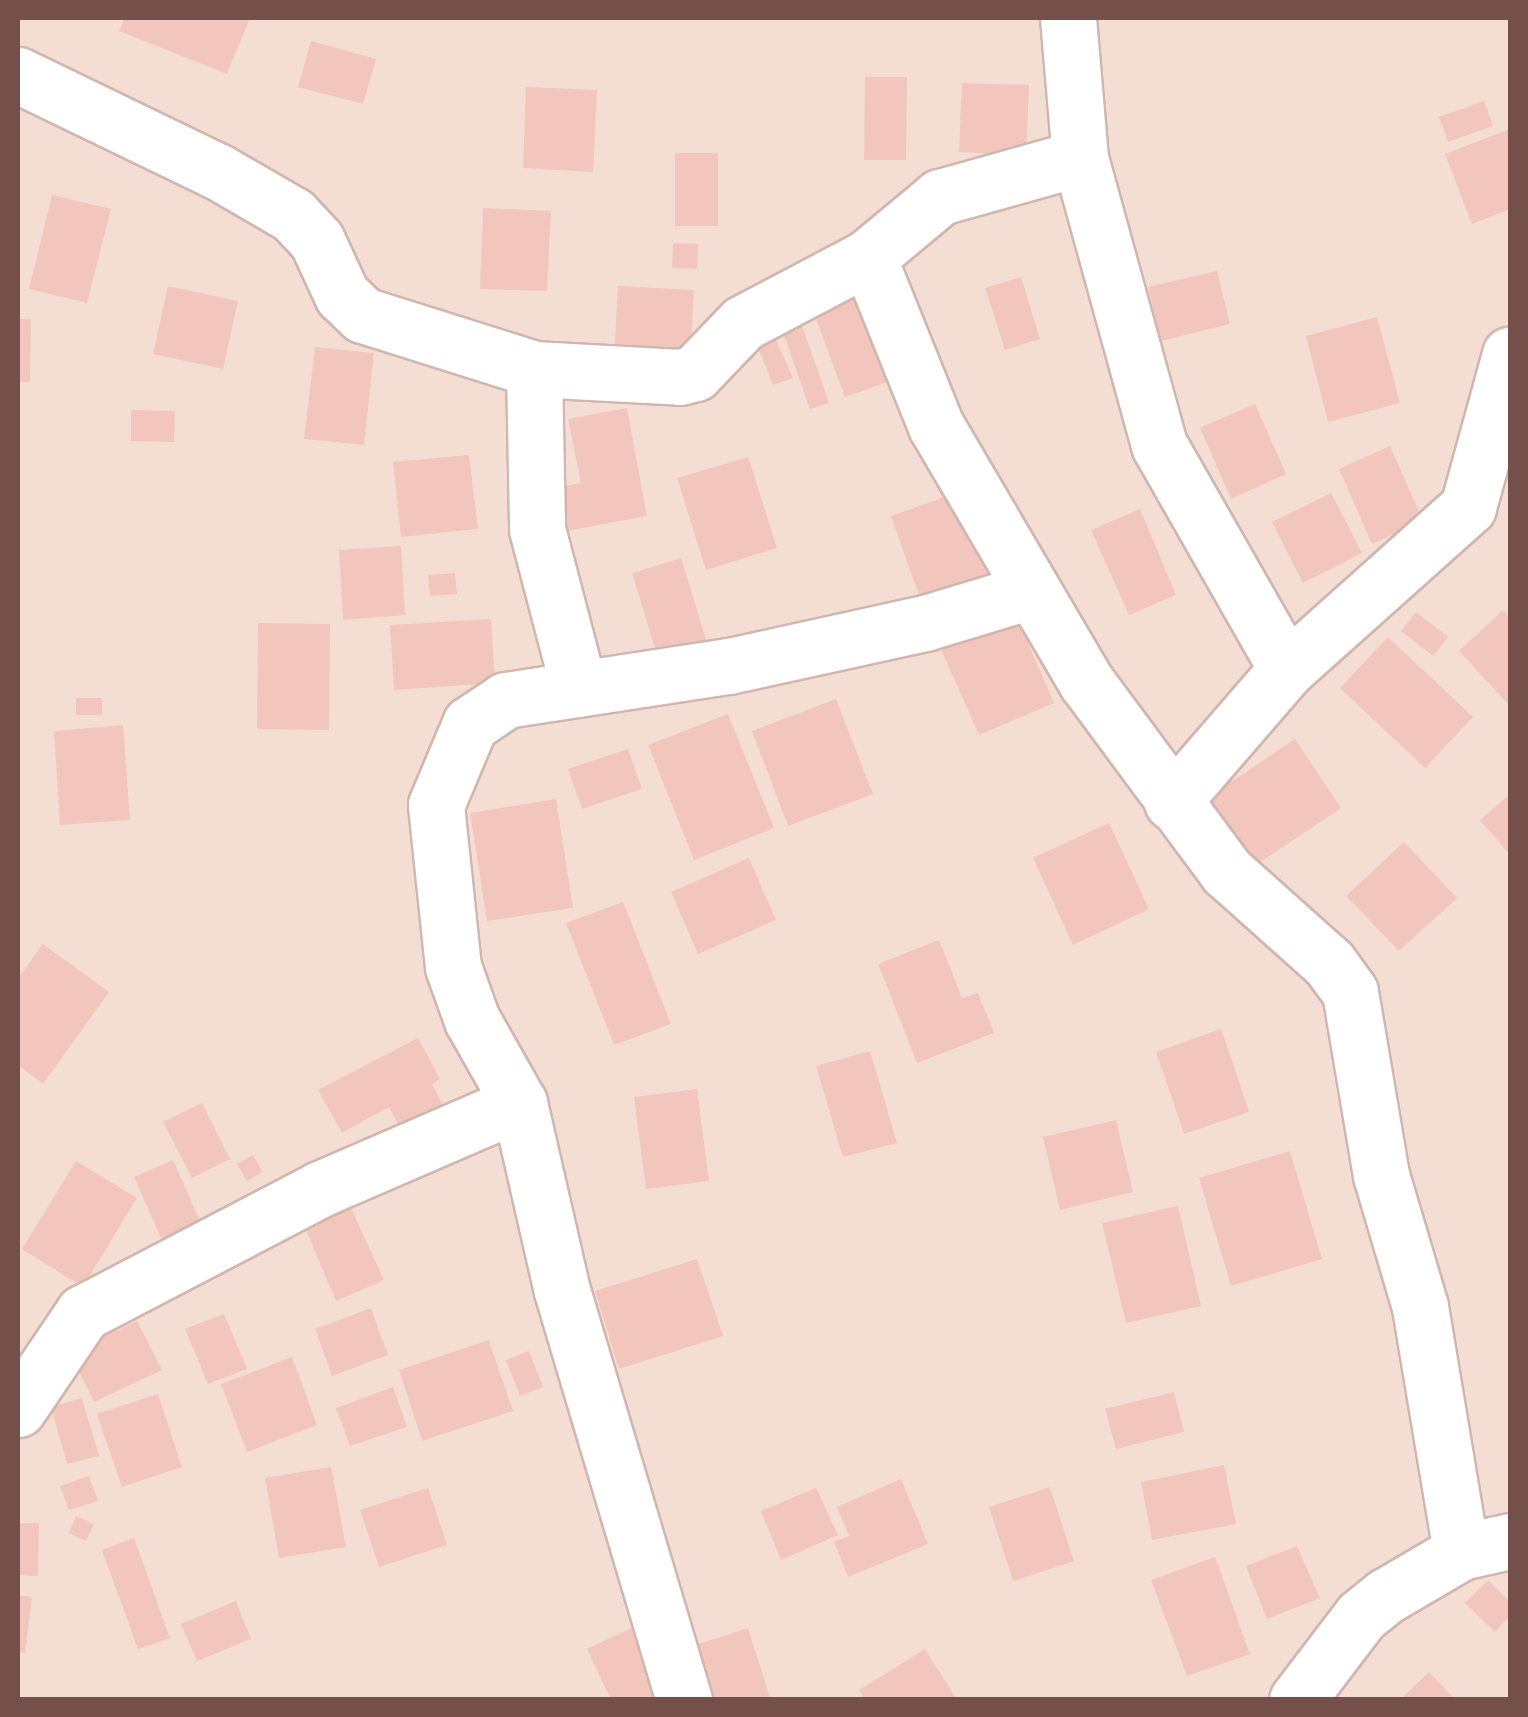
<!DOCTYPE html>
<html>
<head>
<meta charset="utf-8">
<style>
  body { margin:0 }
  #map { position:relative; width:1528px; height:1717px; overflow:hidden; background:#fceee5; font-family:Commissioner,sans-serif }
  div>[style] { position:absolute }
  .residential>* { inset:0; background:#f4ded3 }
  .building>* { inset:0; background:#f2c6bc }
  .roads { filter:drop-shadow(2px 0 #d0b6ae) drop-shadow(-2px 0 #d0b6ae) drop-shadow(0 2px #d0b6ae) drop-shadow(0 -2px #d0b6ae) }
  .minor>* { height:55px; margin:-27.5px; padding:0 27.5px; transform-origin:27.5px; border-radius:27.5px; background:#fff }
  span { translate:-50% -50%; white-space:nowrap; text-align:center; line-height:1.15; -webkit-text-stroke:9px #fff3eb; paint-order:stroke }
  .frame { position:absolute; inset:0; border:20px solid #75504a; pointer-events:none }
</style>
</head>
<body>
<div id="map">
  <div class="residential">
    <div style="clip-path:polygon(18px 18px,1510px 18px,1510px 1699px,18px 1699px)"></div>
  </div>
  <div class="building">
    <div style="clip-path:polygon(125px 18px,250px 18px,227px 74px,119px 31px)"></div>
    <div style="clip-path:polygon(311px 41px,376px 59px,363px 104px,298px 87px)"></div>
    <div style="clip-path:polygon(865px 77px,907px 77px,906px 160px,864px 160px)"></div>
    <div style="clip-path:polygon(962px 83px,1029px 85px,1026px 156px,959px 152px)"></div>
    <div style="clip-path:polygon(526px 87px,597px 90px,593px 172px,523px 168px)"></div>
    <div style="clip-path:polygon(1484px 101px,1493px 126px,1448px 142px,1439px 117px)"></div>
    <div style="clip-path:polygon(1510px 129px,1510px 209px,1472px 224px,1445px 154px)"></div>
    <div style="clip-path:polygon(675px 153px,718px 153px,718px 226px,675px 226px)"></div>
    <div style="clip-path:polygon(52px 195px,111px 209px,87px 303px,29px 289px)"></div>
    <div style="clip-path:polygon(483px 208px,551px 211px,547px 291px,480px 289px)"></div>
    <div style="clip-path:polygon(673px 243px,698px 244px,697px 269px,672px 268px)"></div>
    <div style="clip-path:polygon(1217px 271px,1230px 324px,1161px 341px,1148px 287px)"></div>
    <div style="clip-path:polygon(1021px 277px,1040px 339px,1005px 350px,985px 288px)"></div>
    <div style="clip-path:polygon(168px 286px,238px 301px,223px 369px,153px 354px)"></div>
    <div style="clip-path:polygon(618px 286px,694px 290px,690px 362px,614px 358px)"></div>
    <div style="clip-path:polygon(868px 295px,899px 378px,845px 397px,814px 314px)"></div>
    <div style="clip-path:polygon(1377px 317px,1400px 403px,1328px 422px,1306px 336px)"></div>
    <div style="clip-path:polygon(18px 319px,31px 319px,30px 382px,18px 382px)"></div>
    <div style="clip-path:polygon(801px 323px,829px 403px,810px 409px,782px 330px)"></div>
    <div style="clip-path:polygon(771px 328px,793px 378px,773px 385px,753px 335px)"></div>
    <div style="clip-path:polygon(315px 347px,374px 353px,364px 445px,304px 439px)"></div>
    <div style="clip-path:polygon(1255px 404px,1286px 474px,1231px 499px,1200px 428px)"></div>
    <div style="clip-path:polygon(627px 408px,647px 516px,561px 532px,553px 488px,581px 483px,568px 419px)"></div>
    <div style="clip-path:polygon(131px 410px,175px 411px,174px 442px,131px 441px)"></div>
    <div style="clip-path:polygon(1390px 446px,1423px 521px,1372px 544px,1339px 469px)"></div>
    <div style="clip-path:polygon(469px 455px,478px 529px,401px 537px,393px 462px)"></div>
    <div style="clip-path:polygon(748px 457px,777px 548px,706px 570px,677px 478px)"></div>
    <div style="clip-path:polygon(959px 492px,992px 583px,923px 607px,891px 516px)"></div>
    <div style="clip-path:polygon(1331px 493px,1362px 553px,1303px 583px,1272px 522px)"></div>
    <div style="clip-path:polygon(1140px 509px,1176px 595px,1129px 615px,1091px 530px)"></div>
    <div style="clip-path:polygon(401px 546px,405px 615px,343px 620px,339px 550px)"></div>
    <div style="clip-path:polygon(681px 558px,708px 646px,659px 661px,632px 573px)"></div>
    <div style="clip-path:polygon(455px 573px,457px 594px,430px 596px,428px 575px)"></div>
    <div style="clip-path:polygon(1503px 610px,1510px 618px,1510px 706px,1459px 651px)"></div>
    <div style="clip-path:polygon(1416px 612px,1448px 637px,1433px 656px,1401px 631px)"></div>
    <div style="clip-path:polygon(1016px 615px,1054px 703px,979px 735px,940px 647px)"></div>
    <div style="clip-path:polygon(491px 619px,495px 683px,394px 690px,390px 625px)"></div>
    <div style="clip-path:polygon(258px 623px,330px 624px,329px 730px,257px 729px)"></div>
    <div style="clip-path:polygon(1388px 637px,1473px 717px,1425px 768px,1340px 688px)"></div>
    <div style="clip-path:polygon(76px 698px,102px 698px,102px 715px,76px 715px)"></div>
    <div style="clip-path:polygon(836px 699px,873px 794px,788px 826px,752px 731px)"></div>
    <div style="clip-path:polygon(728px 714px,774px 828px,694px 860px,648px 745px)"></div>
    <div style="clip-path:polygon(123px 725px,130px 820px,60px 825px,54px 731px)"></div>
    <div style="clip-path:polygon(1295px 739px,1341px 808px,1247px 871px,1201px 802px)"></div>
    <div style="clip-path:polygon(628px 749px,642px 789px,582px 809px,568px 769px)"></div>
    <div style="clip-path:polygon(1510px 794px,1510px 855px,1480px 820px)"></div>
    <div style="clip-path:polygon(556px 799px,573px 908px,487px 921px,470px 813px)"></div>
    <div style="clip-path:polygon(1109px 823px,1149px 909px,1073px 945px,1033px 858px)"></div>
    <div style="clip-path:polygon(1404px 842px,1457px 898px,1399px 951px,1346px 896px)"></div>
    <div style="clip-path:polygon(749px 858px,776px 920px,698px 954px,671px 892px)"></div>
    <div style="clip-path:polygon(623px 902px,671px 1024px,614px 1045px,566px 923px)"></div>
    <div style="clip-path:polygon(939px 940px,962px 998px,978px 993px,994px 1033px,917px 1063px,878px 964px)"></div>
    <div style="clip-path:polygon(43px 944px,109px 992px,43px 1084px,18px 1065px,18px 978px)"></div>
    <div style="clip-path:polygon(1221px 1029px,1249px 1112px,1184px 1134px,1156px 1052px)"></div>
    <div style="clip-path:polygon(418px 1038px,440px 1079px,432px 1084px,448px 1115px,405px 1137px,389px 1107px,342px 1133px,318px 1090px)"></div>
    <div style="clip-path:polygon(870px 1051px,897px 1143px,843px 1157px,816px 1066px)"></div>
    <div style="clip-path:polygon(697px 1089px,709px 1181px,646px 1189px,634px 1097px)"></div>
    <div style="clip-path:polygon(202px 1103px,230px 1159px,192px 1178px,163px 1122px)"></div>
    <div style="clip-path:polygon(1116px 1120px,1133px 1192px,1060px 1210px,1043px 1137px)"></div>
    <div style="clip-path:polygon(1290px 1151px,1322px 1259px,1231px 1286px,1199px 1178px)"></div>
    <div style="clip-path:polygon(253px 1155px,263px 1172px,247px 1181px,237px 1164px)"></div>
    <div style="clip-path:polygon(173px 1160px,204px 1230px,165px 1247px,134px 1177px)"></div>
    <div style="clip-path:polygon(76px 1161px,137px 1198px,83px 1287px,22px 1249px)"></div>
    <div style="clip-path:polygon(1178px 1206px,1201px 1306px,1126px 1323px,1102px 1223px)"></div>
    <div style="clip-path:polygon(351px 1208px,384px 1280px,336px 1301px,305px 1228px)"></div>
    <div style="clip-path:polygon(697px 1259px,723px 1336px,619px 1369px,595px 1291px)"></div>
    <div style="clip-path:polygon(371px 1308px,388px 1355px,332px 1376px,315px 1329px)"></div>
    <div style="clip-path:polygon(224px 1314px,247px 1369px,208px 1384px,185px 1329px)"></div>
    <div style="clip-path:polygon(137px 1321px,162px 1370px,94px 1402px,70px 1353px)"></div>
    <div style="clip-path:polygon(489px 1340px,513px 1411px,422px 1441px,399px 1370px)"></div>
    <div style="clip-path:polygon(529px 1351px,543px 1387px,520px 1396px,506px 1360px)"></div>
    <div style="clip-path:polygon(292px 1357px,317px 1425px,247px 1452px,221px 1384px)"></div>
    <div style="clip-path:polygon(393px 1387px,407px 1427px,350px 1446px,336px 1408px)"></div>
    <div style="clip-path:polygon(1174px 1392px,1184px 1432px,1116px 1449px,1105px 1409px)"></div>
    <div style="clip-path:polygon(158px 1394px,182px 1467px,122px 1487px,97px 1414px)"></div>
    <div style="clip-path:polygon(82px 1398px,99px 1456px,67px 1464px,51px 1407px)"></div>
    <div style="clip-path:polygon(1224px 1465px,1236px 1524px,1152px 1540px,1141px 1482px)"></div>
    <div style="clip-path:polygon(331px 1467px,346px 1547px,279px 1558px,265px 1478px)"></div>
    <div style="clip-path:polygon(89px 1476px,98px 1501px,69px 1510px,60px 1486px)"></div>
    <div style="clip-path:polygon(901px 1479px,928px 1544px,848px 1577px,834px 1542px,849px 1536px,837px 1507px)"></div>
    <div style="clip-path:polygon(1050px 1487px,1074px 1561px,1013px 1581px,989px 1507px)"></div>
    <div style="clip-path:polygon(428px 1488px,447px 1545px,379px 1567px,360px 1510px)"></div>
    <div style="clip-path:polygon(816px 1488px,838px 1535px,781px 1560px,761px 1511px)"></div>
    <div style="clip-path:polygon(76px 1516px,94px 1524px,86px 1541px,69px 1533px)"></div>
    <div style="clip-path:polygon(18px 1523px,39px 1523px,38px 1576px,18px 1575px)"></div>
    <div style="clip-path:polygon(134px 1538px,170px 1638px,138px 1649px,102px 1550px)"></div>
    <div style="clip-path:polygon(1297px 1546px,1320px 1598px,1267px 1619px,1246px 1566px)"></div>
    <div style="clip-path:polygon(1215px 1557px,1250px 1654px,1187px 1676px,1151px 1580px)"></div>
    <div style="clip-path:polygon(1488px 1580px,1510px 1602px,1510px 1616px,1495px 1632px,1465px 1603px)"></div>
    <div style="clip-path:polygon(18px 1595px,32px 1597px,25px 1653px,18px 1652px)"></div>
    <div style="clip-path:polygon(236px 1601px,251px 1639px,197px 1661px,181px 1624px)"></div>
    <div style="clip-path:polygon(638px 1625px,675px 1700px,611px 1700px,587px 1649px)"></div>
    <div style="clip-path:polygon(748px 1628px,771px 1700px,700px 1700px,683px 1649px)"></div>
    <div style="clip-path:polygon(925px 1649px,957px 1700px,865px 1700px,859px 1690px)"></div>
    <div style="clip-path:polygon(1429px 1672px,1456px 1700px,1400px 1700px)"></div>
  </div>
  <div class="roads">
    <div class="minor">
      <div style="left:18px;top:75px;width:221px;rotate:25.8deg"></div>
      <div style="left:217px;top:171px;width:88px;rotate:30.1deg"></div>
      <div style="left:293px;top:215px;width:35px;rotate:47deg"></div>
      <div style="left:317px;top:241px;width:60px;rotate:65.2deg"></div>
      <div style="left:342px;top:295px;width:29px;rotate:44deg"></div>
      <div style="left:363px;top:315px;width:179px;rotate:17.5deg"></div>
      <div style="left:534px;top:369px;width:146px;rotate:3.1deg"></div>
      <div style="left:680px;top:377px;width:16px;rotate:-15deg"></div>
      <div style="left:695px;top:373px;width:69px;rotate:-46.2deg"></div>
      <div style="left:743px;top:323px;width:141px;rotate:-27.8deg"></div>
      <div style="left:868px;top:257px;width:94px;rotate:-39.8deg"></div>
      <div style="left:940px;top:197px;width:145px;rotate:-15.6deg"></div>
      <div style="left:1080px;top:158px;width:141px;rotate:-94.9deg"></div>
      <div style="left:1080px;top:158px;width:298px;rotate:74.6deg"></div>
      <div style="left:1159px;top:445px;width:258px;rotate:60.3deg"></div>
      <div style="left:1287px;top:669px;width:243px;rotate:-41.8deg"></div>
      <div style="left:1468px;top:507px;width:158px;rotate:-74.6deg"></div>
      <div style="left:868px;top:257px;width:182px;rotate:68.1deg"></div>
      <div style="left:936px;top:426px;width:298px;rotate:59.6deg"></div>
      <div style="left:1087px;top:683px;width:234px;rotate:53.5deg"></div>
      <div style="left:1226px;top:871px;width:138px;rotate:41.8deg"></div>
      <div style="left:1329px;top:963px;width:36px;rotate:54deg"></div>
      <div style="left:1350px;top:992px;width:186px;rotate:80.4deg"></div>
      <div style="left:1381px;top:1175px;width:138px;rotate:73.5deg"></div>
      <div style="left:1420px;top:1307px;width:248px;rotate:80.5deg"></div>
      <div style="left:534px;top:369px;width:160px;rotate:88.9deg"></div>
      <div style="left:537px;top:529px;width:165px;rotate:75.3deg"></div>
      <div style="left:1172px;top:802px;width:176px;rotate:-49.2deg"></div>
      <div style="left:18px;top:1409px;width:116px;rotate:-55.9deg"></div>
      <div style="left:83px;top:1313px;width:267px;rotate:-27.6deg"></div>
      <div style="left:320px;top:1189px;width:217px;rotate:-23.4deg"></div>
      <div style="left:684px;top:1700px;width:427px;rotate:-106.6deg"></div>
      <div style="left:562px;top:1291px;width:193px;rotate:-102.9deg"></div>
      <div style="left:519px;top:1103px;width:95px;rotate:-119.5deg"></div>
      <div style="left:472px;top:1020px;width:56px;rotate:-109.7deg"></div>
      <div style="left:453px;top:967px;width:163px;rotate:-96deg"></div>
      <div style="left:436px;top:805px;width:88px;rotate:-67.2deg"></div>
      <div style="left:470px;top:724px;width:43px;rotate:-33.7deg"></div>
      <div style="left:506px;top:700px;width:226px;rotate:-8.7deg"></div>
      <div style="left:729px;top:666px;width:201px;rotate:-12.4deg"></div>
      <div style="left:925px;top:623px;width:108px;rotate:-16.8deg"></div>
      <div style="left:1297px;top:1700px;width:106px;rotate:-52.7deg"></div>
      <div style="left:1361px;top:1616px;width:32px;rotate:-39deg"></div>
      <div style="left:1386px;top:1596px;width:87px;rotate:-30.4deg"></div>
      <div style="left:1461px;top:1552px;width:50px;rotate:-12.7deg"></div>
    </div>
  </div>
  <div class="frame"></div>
</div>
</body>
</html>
